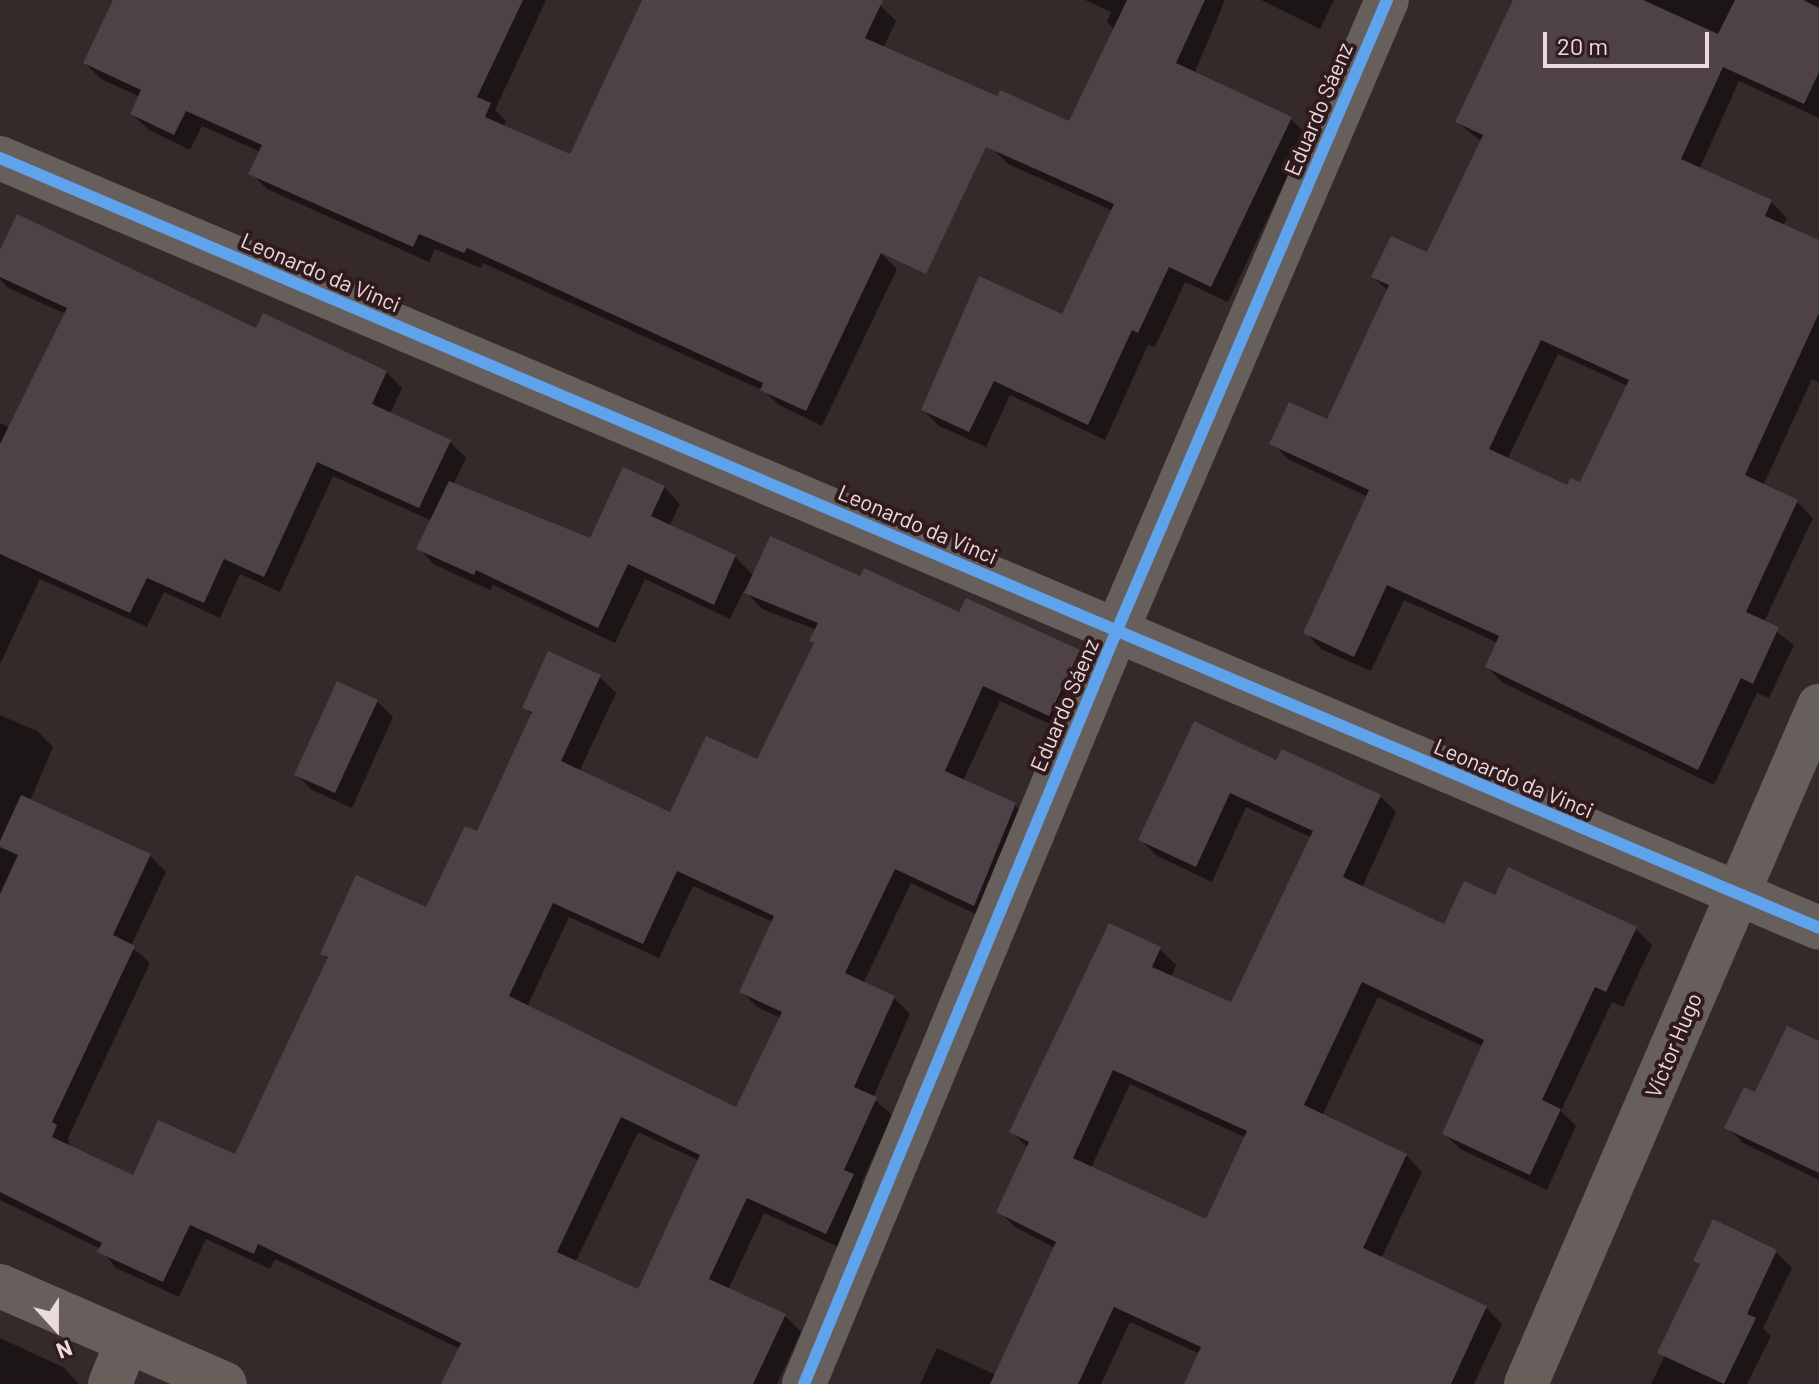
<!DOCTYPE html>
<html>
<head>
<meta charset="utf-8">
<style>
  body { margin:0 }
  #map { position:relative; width:1819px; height:1384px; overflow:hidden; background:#36292a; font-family:Barlow,sans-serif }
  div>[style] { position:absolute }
  .shadow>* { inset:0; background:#0007 }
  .building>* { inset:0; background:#4e4147 }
  .minor>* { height:44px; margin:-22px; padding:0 22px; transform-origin:22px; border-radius:22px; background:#675f5c }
  .cycleway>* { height:12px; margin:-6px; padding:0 6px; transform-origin:6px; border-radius:6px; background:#60a3ed }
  span { translate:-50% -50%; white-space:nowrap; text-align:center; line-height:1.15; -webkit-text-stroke:8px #311a1d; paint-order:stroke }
  .street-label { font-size:22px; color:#ebdadb }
  .north { position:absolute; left:16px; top:1288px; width:80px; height:80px; -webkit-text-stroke:6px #311a1d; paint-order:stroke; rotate:159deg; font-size:22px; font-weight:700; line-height:32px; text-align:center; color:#ebdadb }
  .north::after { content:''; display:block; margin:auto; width:28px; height:36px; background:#ebdadb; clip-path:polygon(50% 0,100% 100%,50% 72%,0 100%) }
  .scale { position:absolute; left:1543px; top:32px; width:166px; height:36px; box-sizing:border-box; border:4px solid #ebdadb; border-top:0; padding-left:10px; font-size:24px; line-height:28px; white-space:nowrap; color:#ebdadb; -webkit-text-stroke:6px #311a1d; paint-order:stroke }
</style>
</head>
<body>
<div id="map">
  <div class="shadow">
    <div style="clip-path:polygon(133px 0,546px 0,495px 110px,506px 121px,503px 127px,571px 156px,642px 0,870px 0,880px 5px,896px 21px,883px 48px,881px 253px,897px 269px,822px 426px,779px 405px,764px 391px,483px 263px,481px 268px,435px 249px,429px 262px,267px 189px,251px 173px,261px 152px,202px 126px,190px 150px,149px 130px,132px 114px,140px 97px,101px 79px,85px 63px)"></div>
    <div style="clip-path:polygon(1085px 0,1225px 0,1194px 74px,1291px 119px,1307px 135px,1228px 302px,1185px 282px,1155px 347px,1148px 345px,1105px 440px,1010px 395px,986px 447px,939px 426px,923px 410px,1063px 317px,1113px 211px,1008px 164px,992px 148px,1070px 124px,1115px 30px,1107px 22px,1111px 12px)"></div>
    <div style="clip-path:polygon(1261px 0,1334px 0,1320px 29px)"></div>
    <div style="clip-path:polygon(evenodd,1515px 0,1819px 0,1819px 118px,1739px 81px,1699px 170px,1771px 202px,1787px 218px,1783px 226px,1819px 242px,1819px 383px,1812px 379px,1763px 486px,1797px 502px,1813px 518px,1764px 622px,1794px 645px,1769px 698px,1757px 693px,1714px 785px,1503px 683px,1487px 667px,1498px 643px,1404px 600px,1371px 671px,1321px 649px,1305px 632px,1368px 497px,1288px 459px,1272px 443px,1328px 422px,1389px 292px,1373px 277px,1428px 255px,1482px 142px,1457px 122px,1515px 0,1558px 354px,1628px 386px,1581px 485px,1568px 487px,1507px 460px,1558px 354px)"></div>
    <div style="clip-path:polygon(evenodd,0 255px,386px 372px,402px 388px,390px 414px,450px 442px,466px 458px,453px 485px,591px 540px,664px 487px,680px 504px,669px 527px,735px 557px,754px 576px,861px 579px,1079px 652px,1095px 668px,1065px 731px,1000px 701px,963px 781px,1015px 805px,1031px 821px,990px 921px,911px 883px,863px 984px,894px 998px,910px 1014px,873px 1098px,892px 1115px,861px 1184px,869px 1192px,843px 1249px,764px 1213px,728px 1290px,785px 1316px,801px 1332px,777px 1384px,460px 1384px,460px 1349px,275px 1259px,270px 1269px,206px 1239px,179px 1297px,116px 1268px,101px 1249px,0 1200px,0 715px,37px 731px,53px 747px,30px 801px,150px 856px,166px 872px,131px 946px,150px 963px,68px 1138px,70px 1148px,134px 1178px,236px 1157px,329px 960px,322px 953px,427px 910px,478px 834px,533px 716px,525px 707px,549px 654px,600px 677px,616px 693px,579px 772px,671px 815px,758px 762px,816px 645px,817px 630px,762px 609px,744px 590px,730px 619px,645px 579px,615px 643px,493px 585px,490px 590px,435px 565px,419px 549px,432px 521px,333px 476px,280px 592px,240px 574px,220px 618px,164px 592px,147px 627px,40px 579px,0 664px,0 423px,10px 428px,66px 314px,8px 288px,0 279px,0 255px,693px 886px,773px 922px,741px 991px,757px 1007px,781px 1018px,737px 1110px,527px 1007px,569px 917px,659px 958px,693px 886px,0 255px,638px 1132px,700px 1161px,639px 1292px,575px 1263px,638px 1132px)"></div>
    <div style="clip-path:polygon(377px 701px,393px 717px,352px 808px,312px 790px,296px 774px)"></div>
    <div style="clip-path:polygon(evenodd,1277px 763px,1380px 796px,1396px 812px,1362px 888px,1445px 927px,1496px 898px,1636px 929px,1652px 945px,1623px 1007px,1612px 1002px,1561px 1111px,1576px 1126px,1547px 1190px,1460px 1149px,1444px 1133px,1484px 1047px,1378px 997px,1322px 1116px,1406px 1155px,1422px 1172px,1381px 1259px,1486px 1308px,1502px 1324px,1474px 1384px,1186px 1384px,1200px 1354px,1130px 1322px,1101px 1384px,920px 1384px,937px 1348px,996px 1375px,1055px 1248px,1015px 1227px,999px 1211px,1028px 1148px,1012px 1132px,1160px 949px,1176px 965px,1171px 977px,1232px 1005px,1312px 838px,1246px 807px,1212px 882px,1157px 856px,1141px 840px,1277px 763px,1130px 1084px,1246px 1138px,1207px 1222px,1091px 1168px,1130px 1084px)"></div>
    <div style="clip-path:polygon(1819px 1043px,1819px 1180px,1743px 1143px,1727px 1127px,1756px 1095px)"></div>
    <div style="clip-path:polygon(1776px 1252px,1792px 1268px,1763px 1328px,1771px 1336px,1747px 1384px,1651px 1384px,1664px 1357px,1660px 1352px,1701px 1266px,1696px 1260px)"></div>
    <div style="clip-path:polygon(0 1338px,63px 1367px,79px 1384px,0 1384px)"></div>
  </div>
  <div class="building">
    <div style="clip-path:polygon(113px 0,523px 0,477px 97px,491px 103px,485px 117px,570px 154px,642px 0,883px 0,865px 38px,997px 96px,1000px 90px,1069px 121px,1127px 0,1205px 0,1176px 63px,1292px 117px,1211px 287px,1169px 267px,1138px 333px,1132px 330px,1088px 425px,994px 381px,969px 432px,921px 410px,979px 276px,1062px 314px,1114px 204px,986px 147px,926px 274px,881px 253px,806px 411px,760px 390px,763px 383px,467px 248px,464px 253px,419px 234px,413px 247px,248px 174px,262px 145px,186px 111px,174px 135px,130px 114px,141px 90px,83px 63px)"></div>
    <div style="clip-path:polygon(evenodd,1513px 0,1643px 0,1718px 34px,1735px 0,1803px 0,1819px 8px,1819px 72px,1804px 104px,1723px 67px,1681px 159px,1772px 200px,1765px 216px,1819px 240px,1819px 313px,1745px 475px,1798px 500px,1746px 612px,1779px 627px,1753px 684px,1741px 678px,1698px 770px,1485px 667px,1499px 636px,1387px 585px,1354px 657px,1303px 633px,1369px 490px,1269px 444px,1289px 402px,1327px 419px,1389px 285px,1371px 277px,1391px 236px,1427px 252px,1483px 135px,1455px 122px,1513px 0,1541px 340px,1629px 380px,1580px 482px,1570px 478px,1567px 485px,1489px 449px,1541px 340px)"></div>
    <div style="clip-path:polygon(17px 214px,256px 328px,263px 313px,387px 371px,372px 404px,451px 440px,419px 508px,317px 462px,264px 577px,224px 559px,204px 603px,147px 578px,130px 613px,0 554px,0 444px,67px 308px,0 277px,0 250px)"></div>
    <div style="clip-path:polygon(623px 467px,665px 486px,651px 516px,736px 555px,714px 605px,628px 564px,598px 628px,476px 570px,474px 575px,416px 549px,449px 481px,590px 538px)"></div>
    <div style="clip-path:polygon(evenodd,770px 536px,860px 576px,864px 568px,959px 612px,966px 598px,1080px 650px,1049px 716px,983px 686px,945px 771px,1016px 803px,974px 906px,895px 869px,845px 973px,895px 996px,854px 1087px,877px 1097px,844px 1170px,854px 1174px,826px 1234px,747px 1198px,709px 1279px,786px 1314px,753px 1384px,441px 1384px,461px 1343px,258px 1244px,254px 1254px,190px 1225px,163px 1282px,97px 1252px,102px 1243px,0 1192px,0 894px,18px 855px,0 847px,0 841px,21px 795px,151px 854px,113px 935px,135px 946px,52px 1122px,57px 1125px,52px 1137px,133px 1175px,158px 1120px,235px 1154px,328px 957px,320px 954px,356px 875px,426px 907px,465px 826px,477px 831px,532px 712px,522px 708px,548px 651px,601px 675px,561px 761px,670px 812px,706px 736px,757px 759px,814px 643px,809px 641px,818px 623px,744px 593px,770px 536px,677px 871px,774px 916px,739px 992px,782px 1012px,736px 1107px,509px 996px,553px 903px,643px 944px,677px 871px,770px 536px,621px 1117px,700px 1155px,638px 1289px,557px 1252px,621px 1117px)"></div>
    <div style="clip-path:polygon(337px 681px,378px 700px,335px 793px,294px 775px)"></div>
    <div style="clip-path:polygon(evenodd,1194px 721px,1276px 760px,1282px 749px,1381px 795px,1343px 877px,1444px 924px,1464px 881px,1495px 895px,1508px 867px,1637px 927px,1606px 992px,1595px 987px,1542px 1100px,1561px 1109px,1530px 1175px,1442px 1134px,1484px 1040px,1362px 982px,1304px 1105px,1407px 1154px,1363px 1248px,1487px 1306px,1451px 1384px,1184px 1384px,1201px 1347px,1114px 1307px,1078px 1384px,990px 1384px,1056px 1242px,996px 1212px,1029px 1142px,1009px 1132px,1109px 923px,1161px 947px,1152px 967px,1231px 1002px,1313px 831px,1230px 793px,1196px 867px,1138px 840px,1194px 721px,1113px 1070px,1247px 1131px,1206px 1219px,1073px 1158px,1113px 1070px)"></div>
    <div style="clip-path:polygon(1787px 1026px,1819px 1041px,1819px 1173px,1724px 1128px,1744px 1087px,1755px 1092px)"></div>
    <div style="clip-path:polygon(1713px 1219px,1777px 1250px,1747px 1314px,1756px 1318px,1724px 1384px,1657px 1353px,1700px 1264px,1693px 1261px)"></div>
  </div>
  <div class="minor">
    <div style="left:0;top:158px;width:1975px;rotate:22.94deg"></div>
    <div style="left:0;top:1286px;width:245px;rotate:23.5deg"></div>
    <div style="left:110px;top:1384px;width:45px;rotate:-68deg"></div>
    <div style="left:804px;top:1384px;width:816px;rotate:-67.46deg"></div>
    <div style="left:1117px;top:630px;width:685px;rotate:-66.8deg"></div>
    <div style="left:1526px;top:1384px;width:739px;rotate:-66.63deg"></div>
  </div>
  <div class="cycleway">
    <div style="left:0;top:158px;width:1975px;rotate:22.94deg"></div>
    <div style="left:804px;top:1384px;width:816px;rotate:-67.46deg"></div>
    <div style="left:1117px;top:630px;width:685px;rotate:-66.8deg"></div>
  </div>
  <div class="street-label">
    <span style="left:1318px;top:109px;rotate:-67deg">Eduardo Sáenz</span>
    <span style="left:321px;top:272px;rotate:23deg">Leonardo da Vinci</span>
    <span style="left:918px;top:524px;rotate:23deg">Leonardo da Vinci</span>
    <span style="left:1064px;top:705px;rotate:-67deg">Eduardo Sáenz</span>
    <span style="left:1514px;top:778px;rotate:23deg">Leonardo da Vinci</span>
    <span style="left:1673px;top:1045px;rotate:-67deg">Víctor Hugo</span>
  </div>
  <div class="north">N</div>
  <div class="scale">20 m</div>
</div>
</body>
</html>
